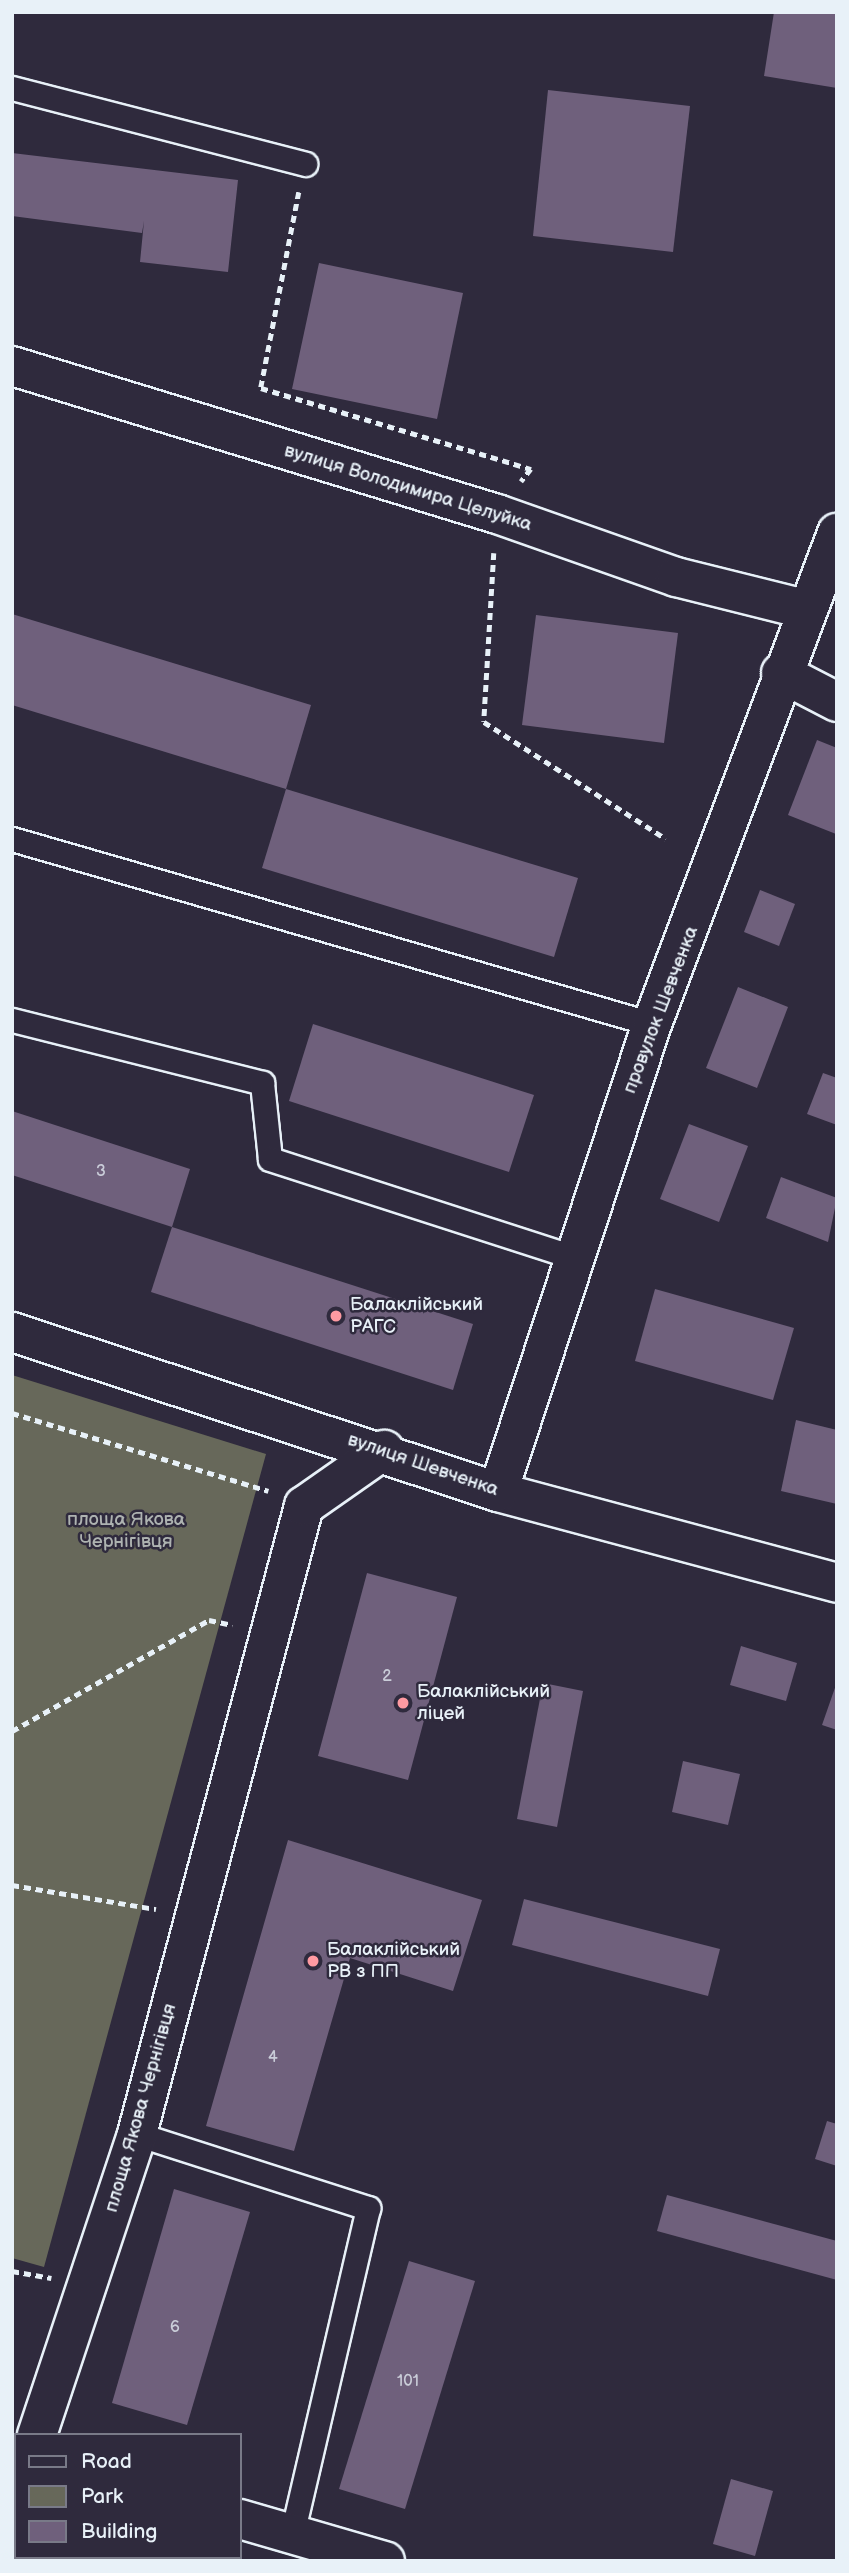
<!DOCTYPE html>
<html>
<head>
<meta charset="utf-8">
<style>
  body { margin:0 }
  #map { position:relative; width:849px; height:2573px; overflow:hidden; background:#2f2a3d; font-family:"Balsamiq Sans",sans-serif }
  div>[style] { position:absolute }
  .green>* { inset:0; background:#67685a }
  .building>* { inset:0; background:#6f607c }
  .path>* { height:4.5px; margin-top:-2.25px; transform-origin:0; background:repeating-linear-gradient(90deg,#e8f1f8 0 7px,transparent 0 12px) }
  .roads { filter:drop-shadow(2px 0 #e8f1f8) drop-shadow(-2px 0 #e8f1f8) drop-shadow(0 2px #e8f1f8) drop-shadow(0 -2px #e8f1f8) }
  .lane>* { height:23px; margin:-11.5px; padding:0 11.5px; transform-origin:11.5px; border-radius:11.5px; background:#2f2a3d }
  .street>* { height:38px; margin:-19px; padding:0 19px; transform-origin:19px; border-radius:19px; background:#2f2a3d }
  .dots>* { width:19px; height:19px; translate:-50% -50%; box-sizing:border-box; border:4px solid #2f2a3d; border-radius:50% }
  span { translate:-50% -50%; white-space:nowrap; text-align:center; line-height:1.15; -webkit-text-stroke:5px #2f2a3d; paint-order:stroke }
  .number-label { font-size:16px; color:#cacdd9 }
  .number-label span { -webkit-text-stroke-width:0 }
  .street-label { font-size:19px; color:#e8f1f8 }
  .poi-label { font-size:19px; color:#e8f1f8 }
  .left { translate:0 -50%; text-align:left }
  .park-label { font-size:19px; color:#aeb3b1 }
  .frame { position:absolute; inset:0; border:14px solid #e8f1f8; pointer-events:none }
  .legend { position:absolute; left:14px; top:2433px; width:228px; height:126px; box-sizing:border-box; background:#2f2a3d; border:2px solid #797a88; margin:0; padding:9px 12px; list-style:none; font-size:21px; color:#e8f1f8 }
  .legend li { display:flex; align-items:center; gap:14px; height:35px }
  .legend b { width:35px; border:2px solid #797a88 }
</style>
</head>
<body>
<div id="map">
  <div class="green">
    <div style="clip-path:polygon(12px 1375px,266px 1454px,44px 2267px,12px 2258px)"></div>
  </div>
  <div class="building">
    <div style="clip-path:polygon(774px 12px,837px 12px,837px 88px,764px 76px)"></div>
    <div style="clip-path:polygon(548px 90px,690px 106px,673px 252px,533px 236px)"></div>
    <div style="clip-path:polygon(12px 153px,238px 180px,228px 272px,140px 262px,144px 221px,142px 233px,12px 216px)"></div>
    <div style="clip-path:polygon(319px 263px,463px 293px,437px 419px,292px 389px)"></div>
    <div style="clip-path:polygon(12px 614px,311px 705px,286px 789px,12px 705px)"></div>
    <div style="clip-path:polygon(536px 615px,678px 633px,664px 743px,522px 725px)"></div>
    <div style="clip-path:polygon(817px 740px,837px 748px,836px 834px,788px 815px)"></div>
    <div style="clip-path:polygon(286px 789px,578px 878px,554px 957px,262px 868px)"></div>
    <div style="clip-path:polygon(760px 890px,795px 904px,779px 946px,744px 932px)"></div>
    <div style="clip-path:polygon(738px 987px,788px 1007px,757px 1088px,706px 1068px)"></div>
    <div style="clip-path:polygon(313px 1024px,534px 1095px,509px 1172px,289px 1101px)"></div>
    <div style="clip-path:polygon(823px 1073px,837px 1078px,837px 1125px,807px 1114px)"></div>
    <div style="clip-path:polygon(12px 1111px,190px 1169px,172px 1227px,12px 1175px)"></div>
    <div style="clip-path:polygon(689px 1124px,748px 1146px,719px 1222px,660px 1199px)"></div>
    <div style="clip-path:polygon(781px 1177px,837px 1198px,828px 1242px,766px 1218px)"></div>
    <div style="clip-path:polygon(172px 1227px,473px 1324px,453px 1390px,151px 1292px)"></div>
    <div style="clip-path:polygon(655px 1289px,794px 1328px,773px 1400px,635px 1361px)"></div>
    <div style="clip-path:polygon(796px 1420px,837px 1430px,837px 1504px,781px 1491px)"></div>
    <div style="clip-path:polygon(367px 1573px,457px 1597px,408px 1780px,318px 1756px)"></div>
    <div style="clip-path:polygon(741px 1646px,797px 1663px,786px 1701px,730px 1685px)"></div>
    <div style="clip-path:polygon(837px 1682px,837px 1730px,822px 1725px)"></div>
    <div style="clip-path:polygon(543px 1683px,583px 1691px,557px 1827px,517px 1819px)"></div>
    <div style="clip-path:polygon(683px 1761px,740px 1774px,728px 1825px,672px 1812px)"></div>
    <div style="clip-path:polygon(288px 1840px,482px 1900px,453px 1991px,350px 1958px,294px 2151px,206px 2126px)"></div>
    <div style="clip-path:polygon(524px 1899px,720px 1949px,708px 1996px,512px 1945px)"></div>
    <div style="clip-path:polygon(827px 2121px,837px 2124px,837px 2166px,815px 2159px)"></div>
    <div style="clip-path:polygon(174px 2189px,250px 2212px,187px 2425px,112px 2403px)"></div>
    <div style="clip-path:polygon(667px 2195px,837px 2241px,837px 2280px,657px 2231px)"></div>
    <div style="clip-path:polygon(409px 2261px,475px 2281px,405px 2509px,339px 2489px)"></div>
    <div style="clip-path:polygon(731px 2479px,773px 2491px,755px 2556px,713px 2544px)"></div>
  </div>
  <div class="path">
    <div style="left:299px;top:192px;width:200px;rotate:101deg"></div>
    <div style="left:261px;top:388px;width:282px;rotate:16.7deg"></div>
    <div style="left:531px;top:469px;width:16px;rotate:128deg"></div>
    <div style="left:494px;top:553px;width:169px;rotate:93.4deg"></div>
    <div style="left:484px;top:722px;width:216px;rotate:32.7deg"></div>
    <div style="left:12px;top:1413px;width:268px;rotate:16.9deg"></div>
    <div style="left:12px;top:1731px;width:226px;rotate:-29.4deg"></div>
    <div style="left:209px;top:1620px;width:24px;rotate:12deg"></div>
    <div style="left:12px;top:1885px;width:146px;rotate:9.5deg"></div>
    <div style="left:12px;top:2271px;width:40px;rotate:10deg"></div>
  </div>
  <div class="roads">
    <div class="lane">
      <div style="left:12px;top:88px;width:303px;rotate:14.5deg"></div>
      <div style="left:12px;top:839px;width:666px;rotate:16.12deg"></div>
      <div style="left:12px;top:1020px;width:258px;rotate:14.1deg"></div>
      <div style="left:262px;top:1083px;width:76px;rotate:84deg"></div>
      <div style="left:270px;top:1159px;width:319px;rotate:17.9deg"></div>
      <div style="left:137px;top:2134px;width:243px;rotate:17.8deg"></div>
      <div style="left:368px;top:2208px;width:336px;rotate:103.1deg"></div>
    </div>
    <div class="street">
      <div style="left:12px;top:366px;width:507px;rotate:16.97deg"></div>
      <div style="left:497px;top:514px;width:190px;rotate:19.4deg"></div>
      <div style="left:676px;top:577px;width:132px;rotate:14deg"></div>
      <div style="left:781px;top:673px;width:63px;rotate:27.4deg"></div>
      <div style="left:12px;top:1332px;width:512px;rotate:18.22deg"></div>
      <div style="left:498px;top:1492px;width:351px;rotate:15deg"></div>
      <div style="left:498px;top:1492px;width:493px;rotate:-71.8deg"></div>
      <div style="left:652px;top:1024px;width:525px;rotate:-69.35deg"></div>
      <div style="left:37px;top:2435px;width:317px;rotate:-71.6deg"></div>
      <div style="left:137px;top:2134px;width:650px;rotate:-75.11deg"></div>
      <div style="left:304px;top:1506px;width:98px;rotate:-35deg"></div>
      <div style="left:240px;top:2519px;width:151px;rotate:16.2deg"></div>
      <div style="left:12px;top:2526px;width:15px;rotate:-74deg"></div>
    </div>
  </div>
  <div class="dots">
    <div style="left:336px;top:1316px;background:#ff9aa2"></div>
    <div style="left:403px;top:1703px;background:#ff9aa2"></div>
    <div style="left:313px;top:1961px;background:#ff9aa2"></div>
  </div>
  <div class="number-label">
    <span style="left:101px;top:1172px">3</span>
    <span style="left:387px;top:1677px">2</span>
    <span style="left:273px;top:2058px">4</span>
    <span style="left:175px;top:2328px">6</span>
    <span style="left:408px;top:2382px">101</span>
  </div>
  <div class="street-label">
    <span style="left:408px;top:488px;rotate:17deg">вулиця Володимира Целуйка</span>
    <span style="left:661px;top:1010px;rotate:-69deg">провулок Шевченка</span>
    <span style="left:423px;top:1465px;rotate:19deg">вулиця Шевченка</span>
    <span style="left:141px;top:2108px;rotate:-74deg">площа Якова Чернігівця</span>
  </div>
  <div class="poi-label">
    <span class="left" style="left:350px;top:1316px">Балаклійський<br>РАГС</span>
    <span class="left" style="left:417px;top:1703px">Балаклійський<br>ліцей</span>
    <span class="left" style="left:327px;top:1961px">Балаклійський<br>РВ з ПП</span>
  </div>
  <div class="park-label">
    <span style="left:126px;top:1531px">площа Якова<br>Чернігівця</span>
  </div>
  <div class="frame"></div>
  <ul class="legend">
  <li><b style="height:9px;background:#2f2a3d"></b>Road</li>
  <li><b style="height:19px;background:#67685a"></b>Park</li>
  <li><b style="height:19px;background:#6f607c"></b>Building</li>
  </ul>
</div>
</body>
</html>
